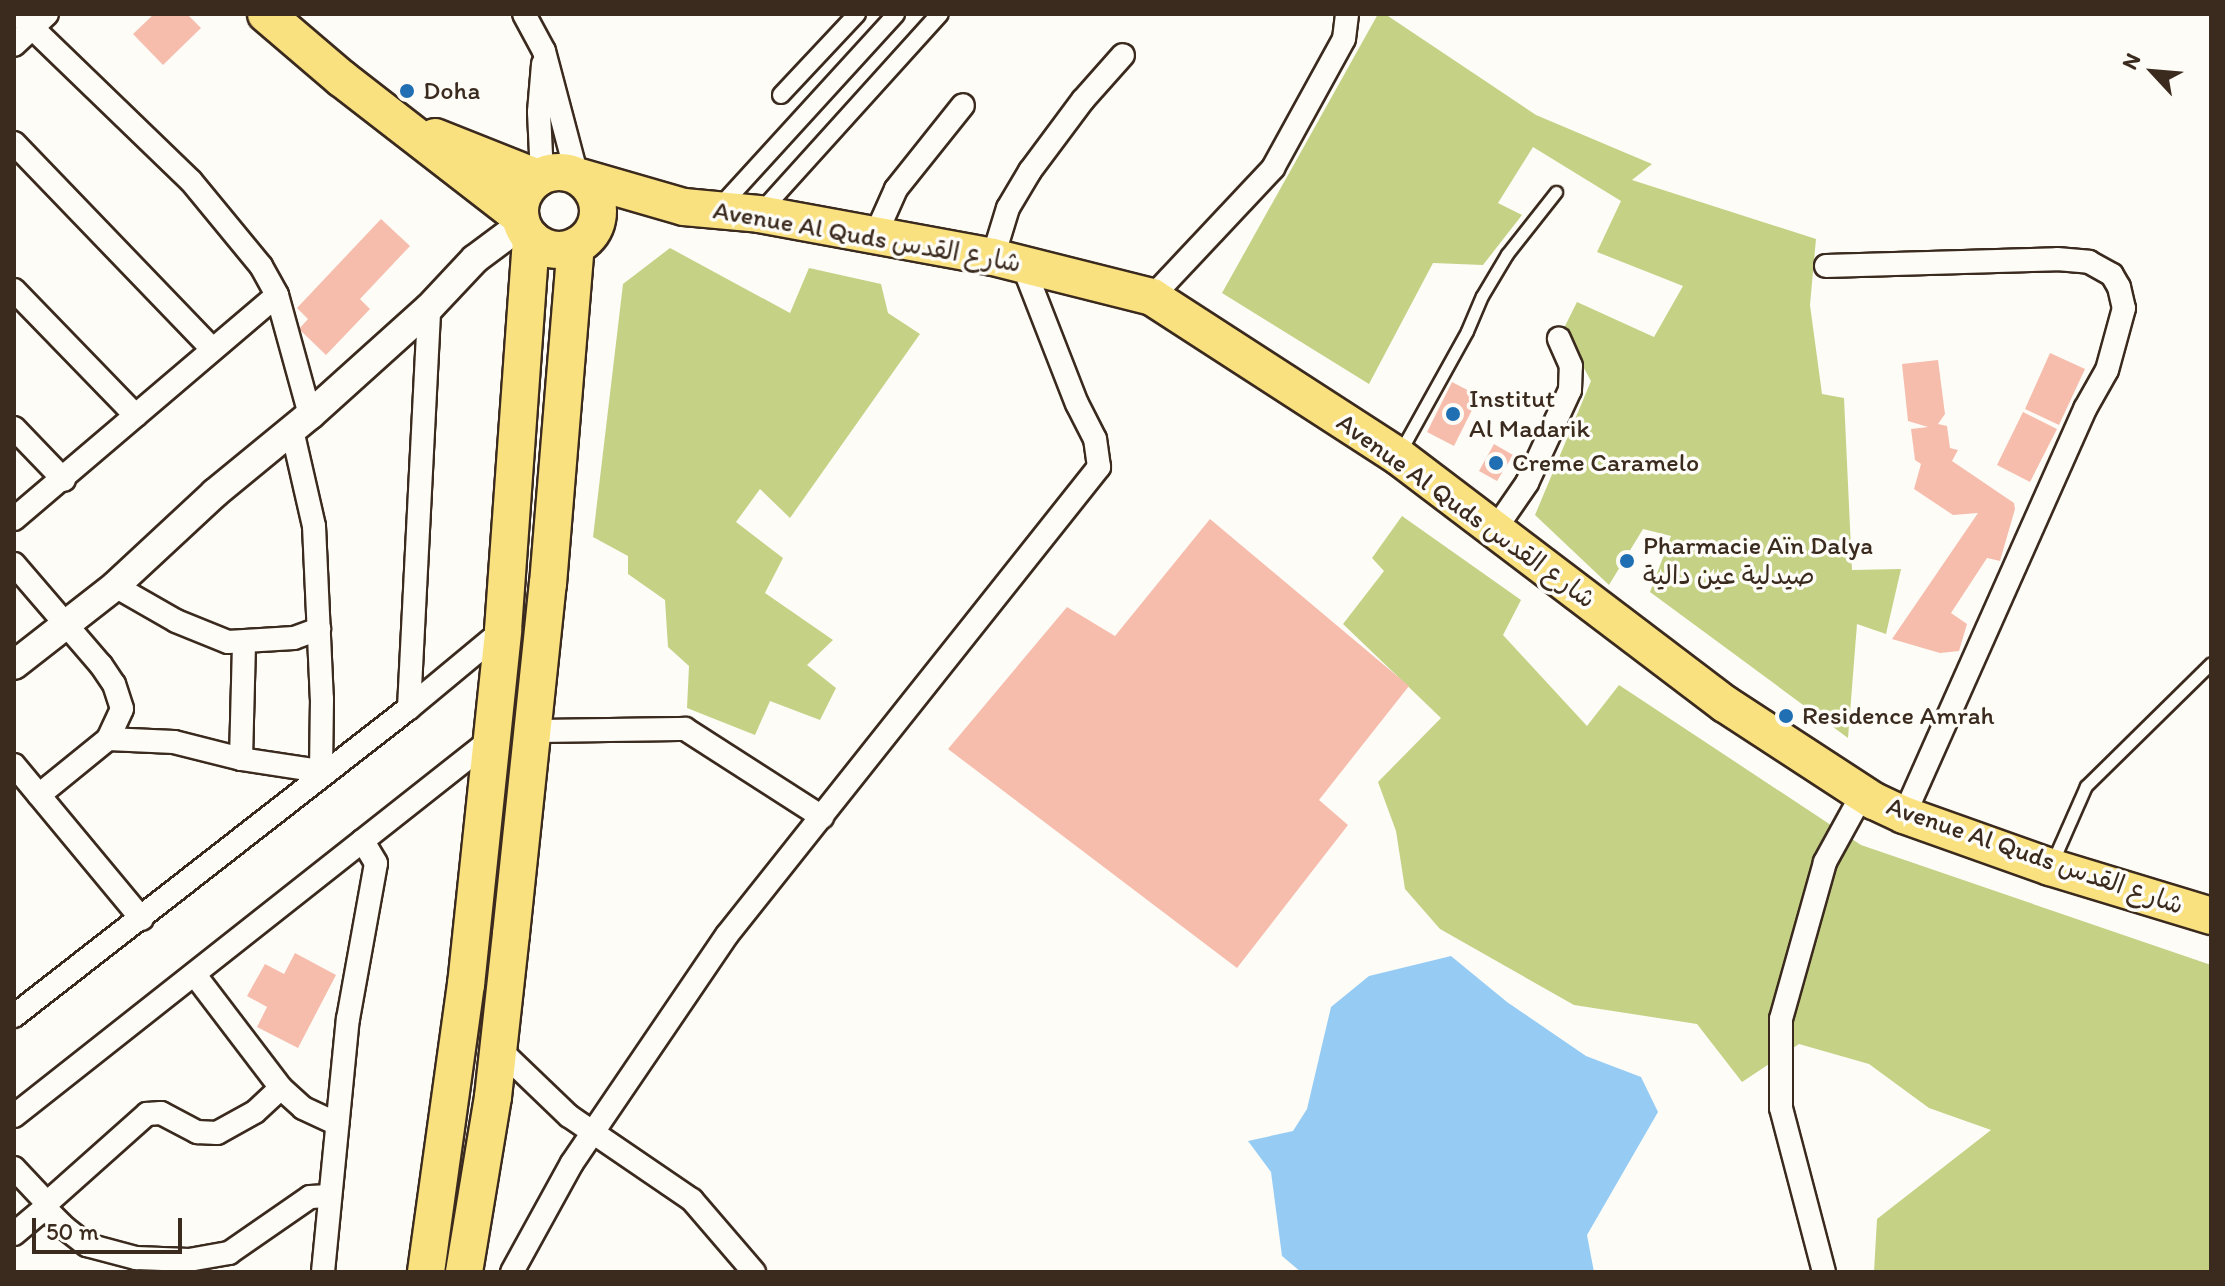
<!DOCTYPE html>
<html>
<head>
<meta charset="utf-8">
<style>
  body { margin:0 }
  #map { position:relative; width:2225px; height:1286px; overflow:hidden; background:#fdfcf7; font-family:Itim,"Playpen Sans Arabic",sans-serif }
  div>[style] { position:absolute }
  .green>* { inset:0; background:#c5d286 }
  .water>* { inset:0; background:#96ccf4 }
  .building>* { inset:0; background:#f6bdad }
  .roads { filter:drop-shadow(2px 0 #3b2a1e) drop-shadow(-2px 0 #3b2a1e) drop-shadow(0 2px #3b2a1e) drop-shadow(0 -2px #3b2a1e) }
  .service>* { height:11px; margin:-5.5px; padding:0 5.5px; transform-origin:5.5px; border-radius:5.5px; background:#fdfcf7 }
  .pedestrian>* { height:16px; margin:-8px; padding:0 8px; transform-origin:8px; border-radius:8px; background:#fdfcf7 }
  .minor>* { height:22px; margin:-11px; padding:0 11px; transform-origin:11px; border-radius:11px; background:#fdfcf7 }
  .tertiary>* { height:28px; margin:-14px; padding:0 14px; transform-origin:14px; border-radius:14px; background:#fdfcf7 }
  .primary>* { height:36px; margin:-18px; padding:0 18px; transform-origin:18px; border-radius:18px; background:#fae180 }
  .primary>.ring { margin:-18px; padding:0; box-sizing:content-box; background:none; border:36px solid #fae180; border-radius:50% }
  .dots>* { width:22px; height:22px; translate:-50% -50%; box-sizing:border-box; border:4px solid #fdfcf7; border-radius:50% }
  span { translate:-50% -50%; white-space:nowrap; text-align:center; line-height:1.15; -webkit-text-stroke:7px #fdfcf7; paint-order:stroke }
  .poi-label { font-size:26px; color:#3b2a1e }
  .left { translate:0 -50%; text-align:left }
  .street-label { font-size:26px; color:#3b2a1e }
  .frame { position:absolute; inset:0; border:16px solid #3b2a1e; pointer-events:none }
  .north { position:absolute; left:2113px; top:32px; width:80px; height:80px; -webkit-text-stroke:6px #fdfcf7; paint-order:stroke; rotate:296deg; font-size:22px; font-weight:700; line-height:32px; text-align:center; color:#3b2a1e }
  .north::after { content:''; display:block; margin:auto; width:28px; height:36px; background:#3b2a1e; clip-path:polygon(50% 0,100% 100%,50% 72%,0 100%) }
  .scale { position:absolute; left:32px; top:1218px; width:150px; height:36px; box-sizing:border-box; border:4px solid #3b2a1e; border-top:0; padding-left:10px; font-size:24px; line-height:28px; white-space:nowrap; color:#3b2a1e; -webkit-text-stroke:6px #fdfcf7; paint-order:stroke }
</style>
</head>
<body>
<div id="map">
  <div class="green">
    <div style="clip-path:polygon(1378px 14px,1385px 14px,1536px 115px,1652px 164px,1632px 180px,1816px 239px,1810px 305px,1822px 394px,1844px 398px,1852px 570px,1901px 569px,1886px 634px,1857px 624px,1848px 738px,1650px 592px,1671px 536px,1643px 529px,1609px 585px,1535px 515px,1591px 381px,1563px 330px,1577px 302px,1654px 337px,1683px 286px,1597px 252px,1621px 201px,1533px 147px,1498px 203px,1522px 215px,1483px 265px,1433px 263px,1369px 384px,1222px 293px)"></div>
    <div style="clip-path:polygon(670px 248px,790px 313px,809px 268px,881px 284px,888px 313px,920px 334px,790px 518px,760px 489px,736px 522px,783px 558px,765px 593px,833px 640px,807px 665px,836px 688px,820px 720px,770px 701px,755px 735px,687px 708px,689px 666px,668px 647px,665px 600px,628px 574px,628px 556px,593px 537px,623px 284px)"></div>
    <div style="clip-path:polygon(1402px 516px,1521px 600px,1503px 635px,1587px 726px,1619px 685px,1861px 845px,2211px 965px,2211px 1272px,1874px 1272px,1877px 1219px,1991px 1130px,1929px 1108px,1869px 1064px,1799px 1044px,1742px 1082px,1697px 1024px,1574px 1005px,1440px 929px,1405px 889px,1396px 831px,1378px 782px,1441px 718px,1343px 624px,1384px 571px,1372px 558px)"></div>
  </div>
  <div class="water">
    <div style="clip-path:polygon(1451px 956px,1507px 1002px,1586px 1056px,1641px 1077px,1658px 1112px,1587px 1235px,1594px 1272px,1301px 1272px,1282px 1256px,1271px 1172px,1248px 1141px,1293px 1131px,1307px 1109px,1331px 1007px,1369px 976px)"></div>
  </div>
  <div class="building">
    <div style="clip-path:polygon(154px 14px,187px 14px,201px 28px,163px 65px,133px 34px)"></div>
    <div style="clip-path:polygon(381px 219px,410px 246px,360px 299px,370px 309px,326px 355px,299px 329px,308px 319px,297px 308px)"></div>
    <div style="clip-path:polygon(2050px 353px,2085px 369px,2059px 425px,2025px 409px)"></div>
    <div style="clip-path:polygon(1938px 360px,1945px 414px,1938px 424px,1947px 426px,1950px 448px,1958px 450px,1952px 461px,2014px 503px,2015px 509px,2000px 561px,1987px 558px,1951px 613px,1967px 624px,1959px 651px,1940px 653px,1892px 639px,1978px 513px,1953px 515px,1914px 489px,1921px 464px,1915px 460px,1911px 429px,1928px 427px,1908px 421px,1902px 364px)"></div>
    <div style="clip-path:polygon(1452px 382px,1479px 396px,1454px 446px,1427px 432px)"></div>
    <div style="clip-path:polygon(2023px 412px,2057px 429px,2030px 482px,1997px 465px)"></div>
    <div style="clip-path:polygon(1494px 444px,1513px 455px,1497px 481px,1479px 471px)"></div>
    <div style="clip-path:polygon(1210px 519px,1409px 686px,1319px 800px,1348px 825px,1237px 968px,948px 749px,1067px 607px,1115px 636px)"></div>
    <div style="clip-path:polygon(295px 953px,336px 975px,298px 1048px,257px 1027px,267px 1007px,247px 996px,265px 964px,284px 974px)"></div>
  </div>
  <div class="roads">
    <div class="service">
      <div style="left:1400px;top:452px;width:138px;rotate:-61deg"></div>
      <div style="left:1467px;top:331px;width:38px;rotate:-67deg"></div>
      <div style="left:1482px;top:296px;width:49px;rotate:-59.2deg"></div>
      <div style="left:1507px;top:254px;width:79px;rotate:-51.7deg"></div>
      <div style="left:2052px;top:863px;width:84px;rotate:-66.2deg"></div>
      <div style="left:2086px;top:786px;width:175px;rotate:-44.5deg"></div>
    </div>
    <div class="pedestrian">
      <div style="left:781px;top:95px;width:111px;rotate:-46.8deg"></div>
      <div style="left:720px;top:207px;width:261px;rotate:-47.6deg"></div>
      <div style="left:760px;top:213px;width:268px;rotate:-47.9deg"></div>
    </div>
    <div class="minor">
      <div style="left:18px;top:14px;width:240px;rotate:44deg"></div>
      <div style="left:191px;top:181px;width:110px;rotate:50.5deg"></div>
      <div style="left:261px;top:266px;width:33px;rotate:61deg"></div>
      <div style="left:277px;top:295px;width:124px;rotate:74.6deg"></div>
      <div style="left:524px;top:14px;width:42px;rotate:61.6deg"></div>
      <div style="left:544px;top:51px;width:129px;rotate:75.2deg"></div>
      <div style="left:14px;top:45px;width:45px;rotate:-43.2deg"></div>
      <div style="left:14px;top:143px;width:284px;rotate:46.1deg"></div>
      <div style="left:542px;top:176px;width:64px;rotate:-92.7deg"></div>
      <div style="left:539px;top:112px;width:48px;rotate:-85.2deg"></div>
      <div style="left:875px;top:236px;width:51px;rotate:-65.9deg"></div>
      <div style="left:896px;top:189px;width:107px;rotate:-51.4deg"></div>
      <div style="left:993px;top:257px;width:51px;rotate:-73deg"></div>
      <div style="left:1008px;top:208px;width:43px;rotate:-59.3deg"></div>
      <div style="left:1030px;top:171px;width:89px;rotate:-53.3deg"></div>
      <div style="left:1083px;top:100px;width:60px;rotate:-48.4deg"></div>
      <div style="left:1826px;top:266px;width:231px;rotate:-1.7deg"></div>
      <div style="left:2057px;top:259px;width:32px;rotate:5deg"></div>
      <div style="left:2089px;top:262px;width:26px;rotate:29deg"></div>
      <div style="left:2112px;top:275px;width:14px;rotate:60deg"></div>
      <div style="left:2119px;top:287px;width:22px;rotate:77deg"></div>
      <div style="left:2124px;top:308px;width:64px;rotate:105.3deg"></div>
      <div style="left:2107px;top:370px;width:45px;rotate:119.4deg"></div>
      <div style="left:2085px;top:409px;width:445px;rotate:114deg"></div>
      <div style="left:14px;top:290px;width:175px;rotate:45.9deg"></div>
      <div style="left:1152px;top:297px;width:177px;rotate:-46.8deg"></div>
      <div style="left:1273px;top:168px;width:147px;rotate:-61.2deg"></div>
      <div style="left:1344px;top:39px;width:25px;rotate:-83deg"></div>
      <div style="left:14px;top:428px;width:72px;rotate:46.1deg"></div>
      <div style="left:292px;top:430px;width:98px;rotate:77.1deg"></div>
      <div style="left:314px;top:526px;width:173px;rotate:87.4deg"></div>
      <div style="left:322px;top:699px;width:75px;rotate:90.8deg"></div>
      <div style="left:14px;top:519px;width:345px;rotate:-40.4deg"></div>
      <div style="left:1496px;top:528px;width:55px;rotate:-55.4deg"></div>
      <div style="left:1527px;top:483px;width:102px;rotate:-65.2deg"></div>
      <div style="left:1570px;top:390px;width:24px;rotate:-88deg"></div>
      <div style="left:1571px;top:366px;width:30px;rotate:-114deg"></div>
      <div style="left:14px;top:564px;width:133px;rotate:49.3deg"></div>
      <div style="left:101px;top:665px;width:23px;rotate:56deg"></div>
      <div style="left:114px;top:684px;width:26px;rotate:72deg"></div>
      <div style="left:122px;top:709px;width:33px;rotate:115deg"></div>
      <div style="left:108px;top:739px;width:89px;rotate:140.9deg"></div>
      <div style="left:115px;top:586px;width:70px;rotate:29.8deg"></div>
      <div style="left:176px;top:621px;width:56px;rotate:22deg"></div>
      <div style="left:228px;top:642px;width:66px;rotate:-3.5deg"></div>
      <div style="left:294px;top:638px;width:27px;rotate:-20deg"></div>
      <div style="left:409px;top:708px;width:400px;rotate:-87.1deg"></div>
      <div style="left:533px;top:731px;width:152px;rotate:-0.8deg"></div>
      <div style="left:685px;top:729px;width:163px;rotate:32.7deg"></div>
      <div style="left:108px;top:739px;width:66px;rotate:2.6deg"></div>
      <div style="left:174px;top:742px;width:69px;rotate:14.2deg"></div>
      <div style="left:241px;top:759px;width:79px;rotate:8.7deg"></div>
      <div style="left:241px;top:759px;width:116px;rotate:-88.5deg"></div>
      <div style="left:14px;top:765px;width:200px;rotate:50.3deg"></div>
      <div style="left:14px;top:1016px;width:501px;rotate:-37.95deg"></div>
      <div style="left:409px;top:708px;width:122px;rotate:-39.7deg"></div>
      <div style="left:498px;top:1048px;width:98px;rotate:43.8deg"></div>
      <div style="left:569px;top:1116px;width:149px;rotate:34.3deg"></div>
      <div style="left:692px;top:1200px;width:95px;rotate:49.3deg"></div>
      <div style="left:281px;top:1088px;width:30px;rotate:42deg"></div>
      <div style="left:303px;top:1108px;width:38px;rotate:25deg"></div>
      <div style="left:14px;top:1116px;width:605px;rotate:-38.29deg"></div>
      <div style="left:14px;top:1168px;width:48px;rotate:46.7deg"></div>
      <div style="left:47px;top:1203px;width:134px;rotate:-41.7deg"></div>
      <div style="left:147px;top:1114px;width:14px;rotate:-4deg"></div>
      <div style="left:161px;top:1113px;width:41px;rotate:27.8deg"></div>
      <div style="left:197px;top:1132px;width:20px;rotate:3deg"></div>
      <div style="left:217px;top:1133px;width:43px;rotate:-28.9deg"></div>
      <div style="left:255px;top:1112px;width:35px;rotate:-43deg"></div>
      <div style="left:281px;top:1088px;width:143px;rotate:-127.3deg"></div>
      <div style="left:47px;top:1203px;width:5px;rotate:112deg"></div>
      <div style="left:45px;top:1208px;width:28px;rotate:45deg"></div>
      <div style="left:65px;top:1228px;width:28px;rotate:38deg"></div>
      <div style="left:87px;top:1245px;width:51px;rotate:14.9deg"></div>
      <div style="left:136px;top:1258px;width:53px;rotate:2.2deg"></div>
      <div style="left:189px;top:1260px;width:41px;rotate:-9.9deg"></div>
      <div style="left:229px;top:1253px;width:98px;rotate:-34.7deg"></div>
      <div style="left:310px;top:1197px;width:20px;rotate:-3deg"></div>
      <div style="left:14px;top:1234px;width:40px;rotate:-40deg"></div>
      <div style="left:323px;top:1272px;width:254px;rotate:-84.4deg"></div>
      <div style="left:348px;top:1019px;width:158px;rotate:-79.8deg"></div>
      <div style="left:376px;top:863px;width:26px;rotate:-121deg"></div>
      <div style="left:512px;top:1272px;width:124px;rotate:-61.2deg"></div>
      <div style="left:572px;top:1163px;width:276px;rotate:-55.8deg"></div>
      <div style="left:727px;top:935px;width:598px;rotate:-51.52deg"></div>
      <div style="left:1099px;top:467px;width:28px;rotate:-98deg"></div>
      <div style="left:1095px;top:439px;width:39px;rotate:-117deg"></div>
      <div style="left:1077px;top:404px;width:151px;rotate:-111.3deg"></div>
      <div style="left:1824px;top:1272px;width:170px;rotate:-104.7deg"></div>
      <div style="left:1781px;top:1108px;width:89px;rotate:-90deg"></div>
      <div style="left:1781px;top:1019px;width:163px;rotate:-74.3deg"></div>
      <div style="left:1825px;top:862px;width:79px;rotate:-61.2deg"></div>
    </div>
    <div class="tertiary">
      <div style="left:14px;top:665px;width:128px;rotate:-38deg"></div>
      <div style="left:115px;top:586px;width:137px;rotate:-42.9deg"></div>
      <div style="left:215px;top:493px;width:123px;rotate:-39.4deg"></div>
      <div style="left:310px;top:415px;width:160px;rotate:-42deg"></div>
      <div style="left:429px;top:308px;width:67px;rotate:-46.8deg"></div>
      <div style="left:475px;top:259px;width:59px;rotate:-36.7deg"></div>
    </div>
    <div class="primary">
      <div style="left:266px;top:14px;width:99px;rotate:40.5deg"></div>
      <div style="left:341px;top:78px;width:227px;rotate:37.8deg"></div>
      <div style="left:435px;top:137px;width:111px;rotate:21.7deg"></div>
      <div class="ring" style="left:520px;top:172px;width:42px;height:42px"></div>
      <div style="left:580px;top:177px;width:108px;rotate:16.1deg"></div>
      <div style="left:684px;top:207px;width:75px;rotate:5.3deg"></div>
      <div style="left:759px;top:214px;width:238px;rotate:10.4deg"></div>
      <div style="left:993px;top:257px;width:164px;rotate:14.1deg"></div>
      <div style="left:1152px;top:297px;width:293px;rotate:32.9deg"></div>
      <div style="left:1398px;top:456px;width:410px;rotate:37.2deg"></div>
      <div style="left:1725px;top:704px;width:178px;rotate:33.1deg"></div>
      <div style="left:1874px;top:801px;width:33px;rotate:25deg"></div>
      <div style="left:1904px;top:815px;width:155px;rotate:19.6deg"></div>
      <div style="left:2050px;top:867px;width:168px;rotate:16.9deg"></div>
      <div style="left:426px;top:1272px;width:290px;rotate:-82.1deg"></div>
      <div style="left:466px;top:985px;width:357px;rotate:-84deg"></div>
      <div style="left:503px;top:630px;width:393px;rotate:-85.9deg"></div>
      <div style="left:464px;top:1272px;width:177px;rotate:-80.6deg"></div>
      <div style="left:493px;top:1097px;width:164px;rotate:-83.7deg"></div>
      <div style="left:511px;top:934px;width:352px;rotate:-84deg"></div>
      <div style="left:548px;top:584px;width:339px;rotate:-85.3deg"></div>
    </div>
  </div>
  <div class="dots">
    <div style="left:407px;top:91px;background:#1f6fb2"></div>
    <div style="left:1453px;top:414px;background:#1f6fb2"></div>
    <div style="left:1496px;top:463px;background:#1f6fb2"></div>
    <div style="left:1627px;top:561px;background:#1f6fb2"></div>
    <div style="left:1786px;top:716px;background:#1f6fb2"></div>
  </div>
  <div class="poi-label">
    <span class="left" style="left:423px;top:91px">Doha</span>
    <span class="left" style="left:1469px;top:414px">Institut<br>Al Madarik</span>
    <span class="left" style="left:1512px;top:463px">Creme Caramelo</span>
    <span class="left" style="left:1643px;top:561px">Pharmacie Aïn Dalya<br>صيدلية عين دالية</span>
    <span class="left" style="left:1802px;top:716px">Residence Amrah</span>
  </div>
  <div class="street-label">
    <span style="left:867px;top:237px;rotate:10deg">Avenue Al Quds شارع القدس</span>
    <span style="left:1466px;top:511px;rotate:36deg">Avenue Al Quds شارع القدس</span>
    <span style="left:2035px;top:856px;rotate:19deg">Avenue Al Quds شارع القدس</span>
  </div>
  <div class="frame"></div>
  <div class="north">N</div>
  <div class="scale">50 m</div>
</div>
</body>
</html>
